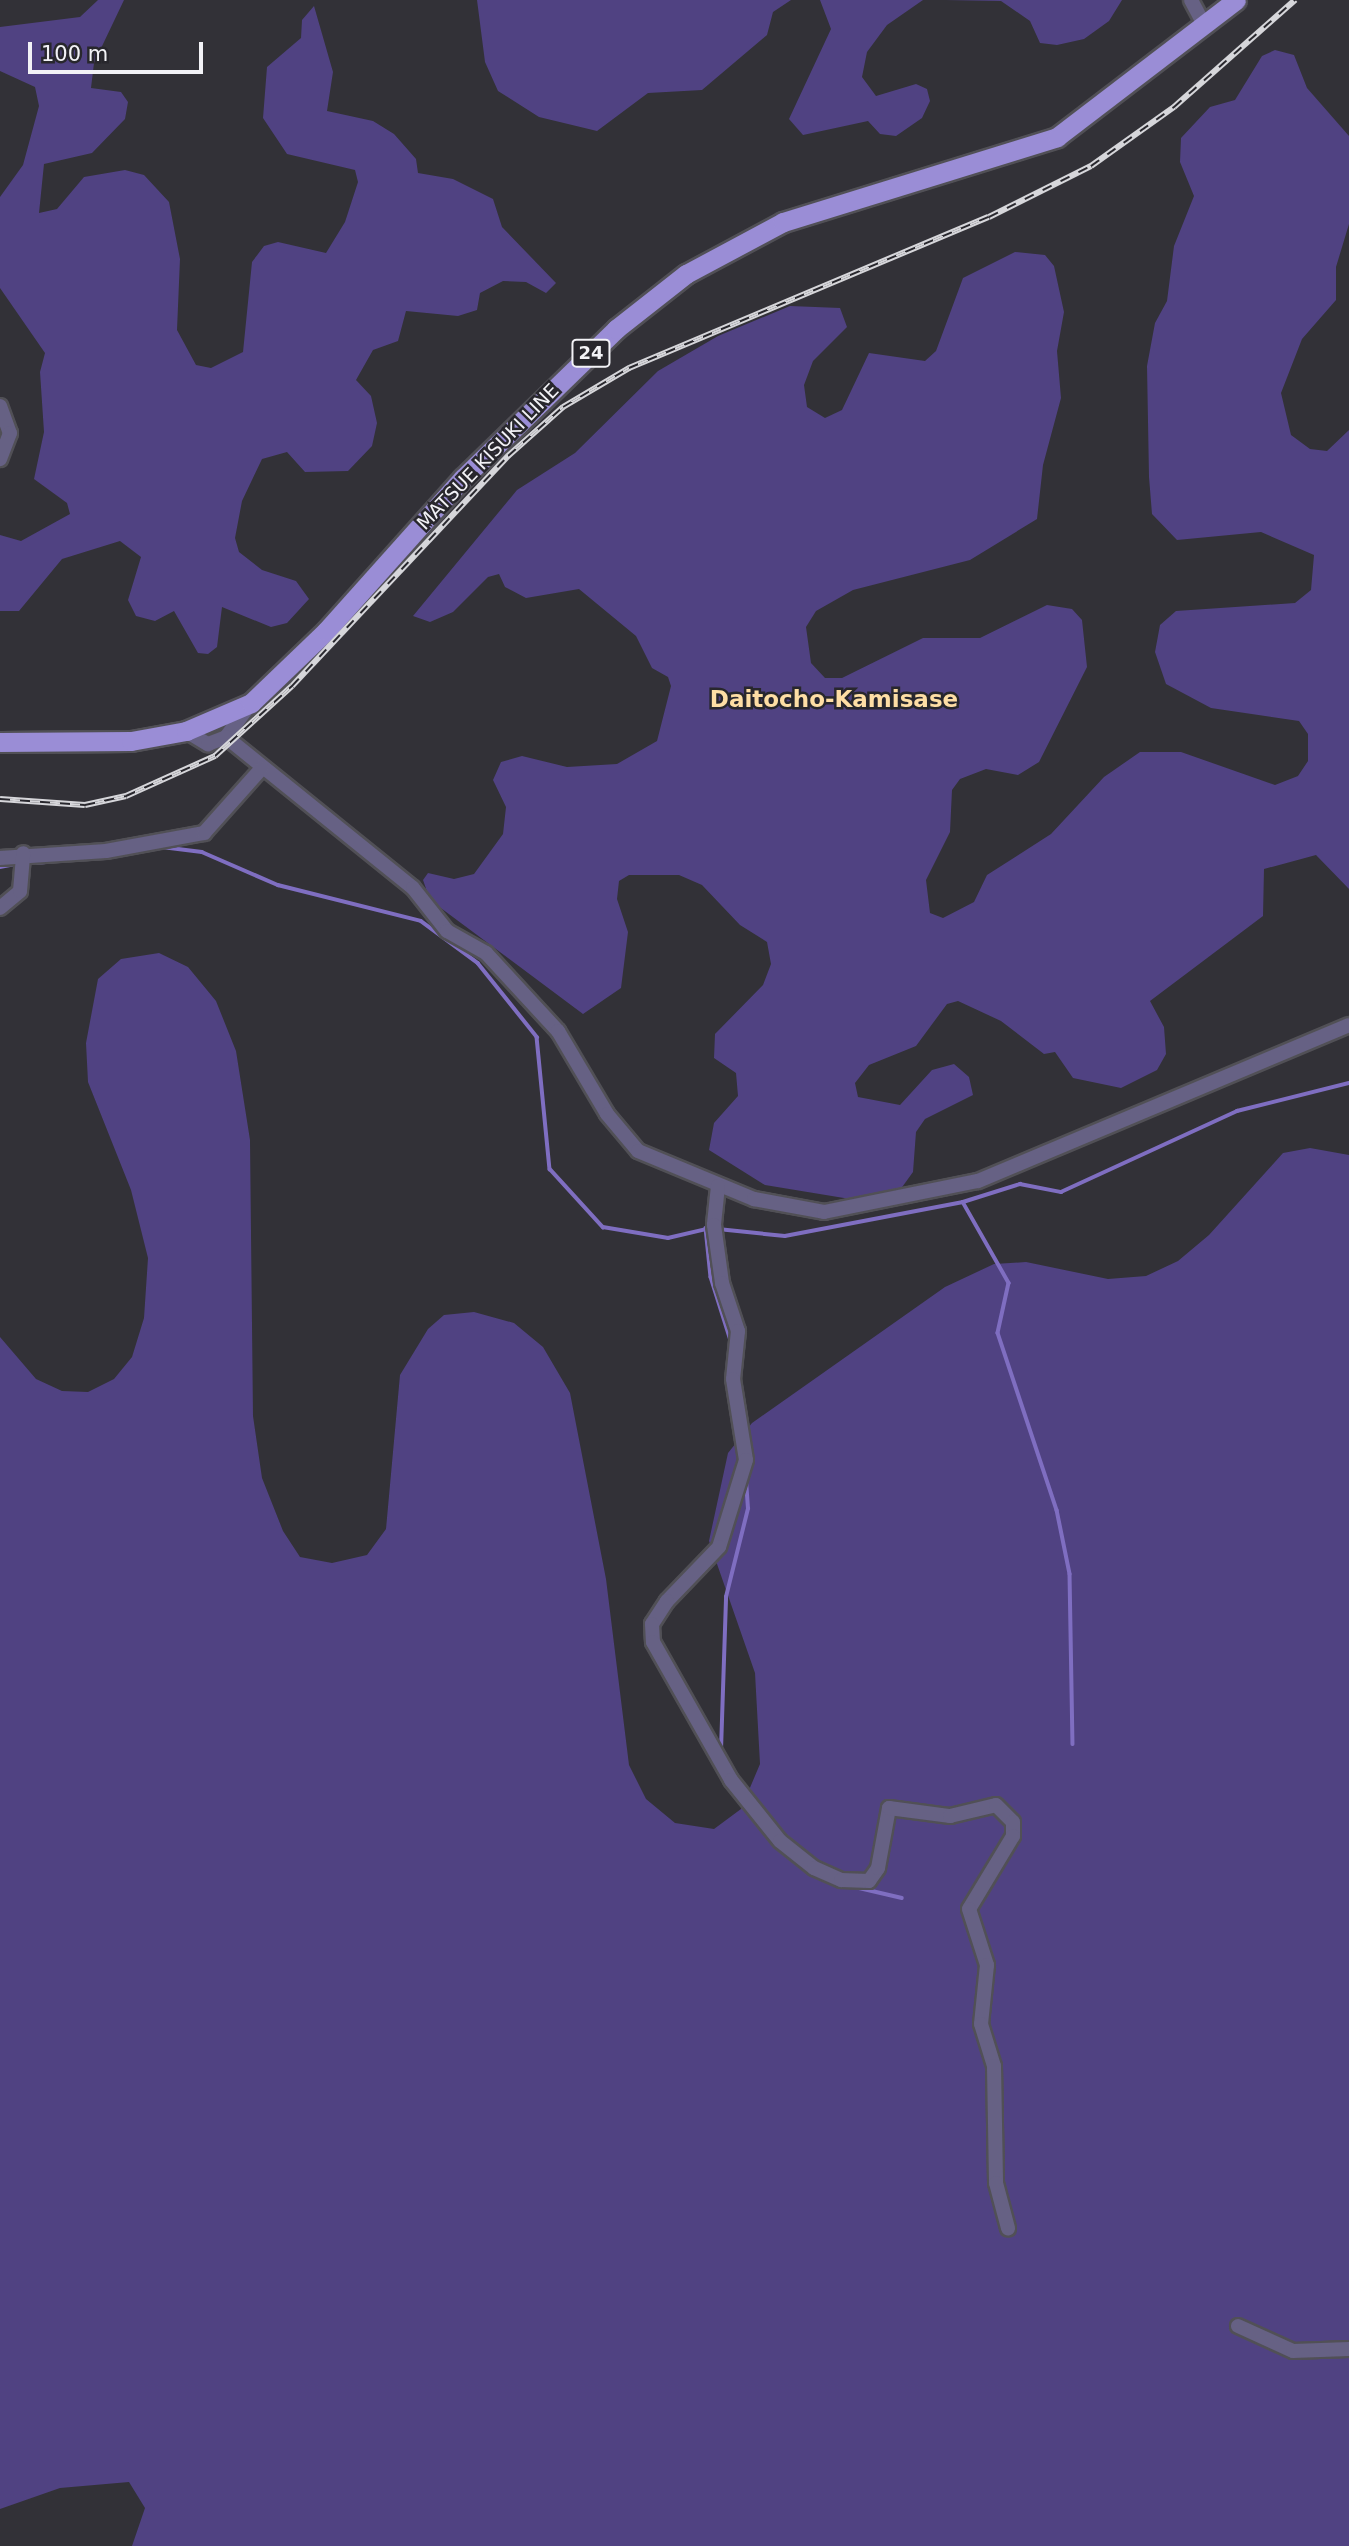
<!DOCTYPE html>
<html>
<head>
<meta charset="utf-8">
<style>
  body { margin:0 }
  #map { position:relative; width:1349px; height:2546px; overflow:hidden; background:#323137; font-family:"DejaVu Sans",sans-serif }
  div>[style] { position:absolute }
  .green>* { inset:0; background:#504282 }
  .stream>* { height:3.5px; margin:-1.75px; padding:0 1.75px; transform-origin:1.75px; border-radius:1.75px; background:#7f6ec1 }
  .roads { filter:drop-shadow(2px 0 #515056) drop-shadow(-2px 0 #515056) drop-shadow(0 2px #515056) drop-shadow(0 -2px #515056) }
  .minor>* { height:14px; margin:-7px; padding:0 7px; transform-origin:7px; border-radius:7px; background:#666184 }
  .primary>* { height:19px; margin:-9.5px; padding:0 9.5px; transform-origin:9.5px; border-radius:9.5px; background:#9a8dd6 }
  .rail>* { height:6px; margin-top:-3px; transform-origin:0; background:repeating-linear-gradient(90deg,#28272d 0 10px,#d6d6da 0 20px); box-sizing:border-box; border-block:2px solid #d6d6da }
  span { translate:-50% -50%; white-space:nowrap; text-align:center; line-height:1.15; -webkit-text-stroke:5px #28272d; paint-order:stroke }
  .shield-label span { padding:2px 5px; background:#28272d; border:2px solid; border-radius:5px; -webkit-text-stroke-width:0 }
  .shield-label { font-size:18px; color:#f2f2f6; font-weight:700 }
  .street-label { font-size:19px; color:#f2f2f6 }
  .quarter-label { font-size:23px; color:#fedea5; font-weight:700 }
  .scale { position:absolute; left:28px; top:42px; width:175px; height:32px; box-sizing:border-box; border:4px solid #f2f2f6; border-top:0; padding-left:9px; font-size:21px; line-height:24px; white-space:nowrap; color:#f2f2f6; -webkit-text-stroke:5px #28272d; paint-order:stroke }
</style>
</head>
<body>
<div id="map">
  <div class="green">
    <div style="clip-path:polygon(98px 0,124px 0,94px 63px,91px 88px,121px 92px,128px 102px,125px 119px,92px 153px,44px 164px,39px 213px,57px 209px,84px 177px,125px 170px,144px 175px,169px 202px,180px 259px,177px 330px,196px 365px,211px 368px,243px 352px,252px 262px,264px 246px,278px 242px,326px 253px,345px 222px,358px 182px,355px 170px,287px 154px,263px 118px,267px 67px,301px 38px,302px 20px,314px 6px,333px 72px,327px 111px,373px 121px,394px 134px,416px 159px,418px 173px,453px 179px,493px 199px,502px 227px,556px 283px,546px 293px,526px 282px,503px 281px,480px 293px,477px 310px,458px 316px,406px 311px,398px 341px,373px 350px,356px 380px,371px 396px,377px 423px,372px 446px,348px 471px,305px 472px,287px 452px,262px 459px,242px 501px,235px 538px,239px 552px,262px 570px,296px 581px,309px 599px,287px 623px,271px 627px,222px 607px,217px 647px,208px 654px,198px 653px,174px 611px,155px 621px,136px 616px,128px 600px,141px 557px,120px 541px,62px 559px,19px 611px,0 611px,0 535px,21px 541px,70px 514px,67px 503px,34px 479px,44px 432px,40px 372px,45px 353px,0 288px,0 197px,23px 165px,39px 106px,35px 87px,0 71px,0 27px,80px 17px)"></div>
    <div style="clip-path:polygon(477px 0,791px 0,773px 12px,767px 35px,702px 90px,648px 93px,597px 131px,539px 117px,498px 91px,485px 62px)"></div>
    <div style="clip-path:polygon(820px 0,923px 0,887px 25px,867px 52px,862px 77px,876px 96px,916px 84px,927px 89px,930px 101px,922px 118px,896px 136px,880px 134px,868px 121px,803px 135px,789px 119px,831px 29px)"></div>
    <div style="clip-path:polygon(945px 0,1122px 0,1109px 21px,1084px 39px,1057px 45px,1040px 43px,1030px 21px,1001px 1px)"></div>
    <div style="clip-path:polygon(1275px 50px,1294px 55px,1307px 88px,1349px 136px,1349px 224px,1336px 267px,1336px 300px,1302px 339px,1281px 393px,1291px 435px,1310px 449px,1327px 451px,1349px 430px,1349px 889px,1316px 855px,1264px 869px,1263px 916px,1150px 1001px,1164px 1027px,1166px 1054px,1157px 1070px,1121px 1088px,1073px 1078px,1055px 1052px,1044px 1054px,1001px 1021px,958px 1001px,947px 1004px,916px 1046px,869px 1065px,855px 1083px,858px 1097px,900px 1105px,932px 1070px,954px 1064px,969px 1077px,973px 1095px,925px 1119px,916px 1132px,913px 1172px,900px 1190px,850px 1199px,765px 1185px,709px 1150px,714px 1123px,738px 1096px,736px 1073px,714px 1058px,715px 1034px,763px 985px,771px 964px,767px 942px,740px 925px,702px 885px,679px 875px,629px 875px,619px 881px,617px 899px,628px 932px,621px 988px,583px 1014px,430px 900px,423px 880px,428px 873px,454px 879px,474px 874px,503px 834px,506px 807px,493px 780px,501px 762px,522px 756px,567px 767px,617px 764px,657px 741px,671px 686px,668px 677px,652px 668px,636px 636px,579px 589px,526px 598px,505px 587px,499px 574px,488px 577px,453px 612px,430px 622px,413px 616px,517px 490px,575px 453px,658px 371px,718px 336px,790px 306px,840px 308px,847px 327px,813px 361px,804px 385px,807px 407px,825px 418px,842px 410px,869px 353px,925px 361px,936px 351px,963px 278px,1015px 252px,1045px 255px,1054px 266px,1064px 312px,1057px 351px,1061px 398px,1043px 465px,1037px 519px,970px 560px,853px 590px,816px 611px,806px 627px,811px 663px,825px 678px,842px 678px,923px 638px,980px 638px,1047px 605px,1072px 609px,1082px 620px,1087px 667px,1039px 762px,1018px 775px,986px 769px,960px 779px,952px 790px,950px 832px,926px 880px,930px 913px,943px 918px,974px 902px,987px 875px,1051px 834px,1104px 777px,1140px 752px,1181px 752px,1275px 785px,1298px 776px,1308px 761px,1308px 734px,1299px 721px,1211px 708px,1166px 684px,1155px 652px,1160px 625px,1176px 611px,1295px 603px,1311px 590px,1314px 555px,1261px 532px,1177px 540px,1152px 514px,1149px 477px,1147px 366px,1155px 323px,1167px 301px,1174px 246px,1194px 196px,1180px 162px,1181px 138px,1210px 107px,1235px 100px,1262px 56px)"></div>
    <div style="clip-path:polygon(159px 953px,188px 967px,216px 1001px,236px 1051px,250px 1140px,253px 1416px,262px 1478px,283px 1531px,300px 1557px,332px 1563px,367px 1555px,386px 1529px,400px 1375px,428px 1329px,444px 1315px,474px 1312px,514px 1323px,543px 1347px,570px 1393px,606px 1579px,629px 1765px,646px 1799px,675px 1823px,714px 1829px,741px 1809px,760px 1764px,755px 1673px,709px 1541px,728px 1453px,752px 1423px,945px 1287px,994px 1264px,1026px 1262px,1108px 1279px,1146px 1276px,1178px 1261px,1209px 1235px,1283px 1153px,1310px 1148px,1349px 1155px,1349px 2546px,132px 2546px,145px 2508px,129px 2482px,60px 2488px,0 2509px,0 1337px,36px 1379px,62px 1391px,88px 1392px,114px 1379px,132px 1357px,144px 1318px,148px 1258px,131px 1190px,88px 1082px,86px 1043px,98px 979px,121px 959px)"></div>
  </div>
  <div class="stream">
    <div style="left:162px;top:847px;width:40px;rotate:7.1deg"></div>
    <div style="left:202px;top:852px;width:83px;rotate:23.5deg"></div>
    <div style="left:278px;top:885px;width:147px;rotate:14.1deg"></div>
    <div style="left:421px;top:921px;width:71px;rotate:36.4deg"></div>
    <div style="left:478px;top:963px;width:95px;rotate:51.4deg"></div>
    <div style="left:537px;top:1037px;width:133px;rotate:84.4deg"></div>
    <div style="left:550px;top:1169px;width:79px;rotate:47.6deg"></div>
    <div style="left:603px;top:1227px;width:66px;rotate:9.6deg"></div>
    <div style="left:668px;top:1238px;width:44px;rotate:-13.1deg"></div>
    <div style="left:37px;top:863px;width:101px;rotate:-6.3deg"></div>
    <div style="left:0;top:867px;width:15px;rotate:-11deg"></div>
    <div style="left:963px;top:1202px;width:93px;rotate:60.4deg"></div>
    <div style="left:1009px;top:1283px;width:51px;rotate:102.4deg"></div>
    <div style="left:998px;top:1333px;width:187px;rotate:71.6deg"></div>
    <div style="left:1057px;top:1510px;width:65px;rotate:78.5deg"></div>
    <div style="left:1070px;top:1574px;width:170px;rotate:89deg"></div>
    <div style="left:706px;top:1228px;width:49px;rotate:84.2deg"></div>
    <div style="left:711px;top:1277px;width:67px;rotate:72.6deg"></div>
    <div style="left:718px;top:1229px;width:67px;rotate:6deg"></div>
    <div style="left:785px;top:1236px;width:181px;rotate:-10.8deg"></div>
    <div style="left:963px;top:1202px;width:60px;rotate:-17.5deg"></div>
    <div style="left:1020px;top:1184px;width:42px;rotate:11deg"></div>
    <div style="left:1061px;top:1192px;width:194px;rotate:-24.7deg"></div>
    <div style="left:1237px;top:1111px;width:115px;rotate:-14deg"></div>
    <div style="left:721px;top:1750px;width:153px;rotate:-88.1deg"></div>
    <div style="left:726px;top:1597px;width:91px;rotate:-76deg"></div>
    <div style="left:748px;top:1509px;width:28px;rotate:-94deg"></div>
    <div style="left:778px;top:1829px;width:28px;rotate:41deg"></div>
    <div style="left:855px;top:1887px;width:48px;rotate:13.2deg"></div>
  </div>
  <div class="roads">
    <div class="minor">
      <div style="left:1191px;top:0;width:30px;rotate:62deg"></div>
      <div style="left:0;top:406px;width:29px;rotate:70deg"></div>
      <div style="left:10px;top:433px;width:28px;rotate:111deg"></div>
      <div style="left:251px;top:703px;width:42px;rotate:126.3deg"></div>
      <div style="left:226px;top:737px;width:240px;rotate:38.9deg"></div>
      <div style="left:413px;top:888px;width:55px;rotate:51.7deg"></div>
      <div style="left:447px;top:931px;width:45px;rotate:29.4deg"></div>
      <div style="left:486px;top:953px;width:106px;rotate:47.3deg"></div>
      <div style="left:558px;top:1031px;width:96px;rotate:59.4deg"></div>
      <div style="left:607px;top:1114px;width:48px;rotate:50deg"></div>
      <div style="left:638px;top:1151px;width:126px;rotate:22.5deg"></div>
      <div style="left:754px;top:1199px;width:71px;rotate:10.5deg"></div>
      <div style="left:824px;top:1212px;width:157px;rotate:-11.4deg"></div>
      <div style="left:978px;top:1181px;width:402px;rotate:-22.8deg"></div>
      <div style="left:186px;top:731px;width:26px;rotate:31deg"></div>
      <div style="left:208px;top:744px;width:19px;rotate:-21deg"></div>
      <div style="left:0;top:858px;width:106px;rotate:-3.8deg"></div>
      <div style="left:106px;top:851px;width:100px;rotate:-10.4deg"></div>
      <div style="left:204px;top:833px;width:87px;rotate:-48.3deg"></div>
      <div style="left:0;top:908px;width:26px;rotate:-40deg"></div>
      <div style="left:20px;top:891px;width:38px;rotate:-85deg"></div>
      <div style="left:718px;top:1186px;width:39px;rotate:96deg"></div>
      <div style="left:714px;top:1225px;width:59px;rotate:82.1deg"></div>
      <div style="left:722px;top:1283px;width:51px;rotate:71.6deg"></div>
      <div style="left:738px;top:1331px;width:48px;rotate:95.9deg"></div>
      <div style="left:733px;top:1379px;width:82px;rotate:80.9deg"></div>
      <div style="left:746px;top:1460px;width:91px;rotate:107.2deg"></div>
      <div style="left:719px;top:1547px;width:75px;rotate:133.9deg"></div>
      <div style="left:667px;top:1601px;width:27px;rotate:123deg"></div>
      <div style="left:652px;top:1624px;width:18px;rotate:87deg"></div>
      <div style="left:653px;top:1642px;width:159px;rotate:60.5deg"></div>
      <div style="left:731px;top:1780px;width:78px;rotate:51.2deg"></div>
      <div style="left:780px;top:1841px;width:43px;rotate:38.5deg"></div>
      <div style="left:814px;top:1868px;width:30px;rotate:24deg"></div>
      <div style="left:841px;top:1880px;width:28px;rotate:2deg"></div>
      <div style="left:869px;top:1881px;width:16px;rotate:-55deg"></div>
      <div style="left:878px;top:1868px;width:61px;rotate:-79.6deg"></div>
      <div style="left:889px;top:1808px;width:62px;rotate:7.5deg"></div>
      <div style="left:950px;top:1816px;width:47px;rotate:-13.4deg"></div>
      <div style="left:996px;top:1805px;width:24px;rotate:45deg"></div>
      <div style="left:1013px;top:1822px;width:14px;rotate:90deg"></div>
      <div style="left:1013px;top:1836px;width:85px;rotate:121.1deg"></div>
      <div style="left:969px;top:1909px;width:59px;rotate:72.2deg"></div>
      <div style="left:987px;top:1965px;width:59px;rotate:95.8deg"></div>
      <div style="left:981px;top:2024px;width:44px;rotate:72.8deg"></div>
      <div style="left:994px;top:2066px;width:117px;rotate:89deg"></div>
      <div style="left:996px;top:2183px;width:47px;rotate:75.1deg"></div>
      <div style="left:1238px;top:2326px;width:60px;rotate:24.4deg"></div>
      <div style="left:1293px;top:2351px;width:56px;rotate:-2deg"></div>
    </div>
    <div class="primary">
      <div style="left:0;top:742px;width:131px;rotate:-0.4deg"></div>
      <div style="left:131px;top:741px;width:56px;rotate:-10.3deg"></div>
      <div style="left:186px;top:731px;width:71px;rotate:-23.3deg"></div>
      <div style="left:251px;top:703px;width:104px;rotate:-43.8deg"></div>
      <div style="left:326px;top:631px;width:205px;rotate:-48.2deg"></div>
      <div style="left:463px;top:478px;width:214px;rotate:-44.2deg"></div>
      <div style="left:616px;top:329px;width:89px;rotate:-38.2deg"></div>
      <div style="left:686px;top:274px;width:110px;rotate:-28.2deg"></div>
      <div style="left:783px;top:222px;width:287px;rotate:-17.2deg"></div>
      <div style="left:1057px;top:137px;width:225px;rotate:-37.4deg"></div>
    </div>
  </div>
  <div class="rail">
    <div style="left:0;top:799px;width:85px;rotate:4deg"></div>
    <div style="left:85px;top:805px;width:42px;rotate:-12.4deg"></div>
    <div style="left:126px;top:796px;width:98px;rotate:-24.2deg"></div>
    <div style="left:215px;top:756px;width:104px;rotate:-42.3deg"></div>
    <div style="left:292px;top:686px;width:316px;rotate:-46.8deg"></div>
    <div style="left:508px;top:456px;width:74px;rotate:-41.7deg"></div>
    <div style="left:563px;top:407px;width:77px;rotate:-30.6deg"></div>
    <div style="left:629px;top:368px;width:390px;rotate:-22.8deg"></div>
    <div style="left:989px;top:217px;width:114px;rotate:-26.6deg"></div>
    <div style="left:1091px;top:166px;width:102px;rotate:-35.4deg"></div>
    <div style="left:1174px;top:107px;width:162px;rotate:-41.5deg"></div>
  </div>
  <div class="shield-label">
    <span style="left:591px;top:353px">24</span>
  </div>
  <div class="street-label">
    <span style="left:488px;top:457px;rotate:-46deg">MATSUE KISUKI LINE</span>
  </div>
  <div class="quarter-label">
    <span style="left:834px;top:699px">Daitocho-Kamisase</span>
  </div>
  <div class="scale">100 m</div>
</div>
</body>
</html>
